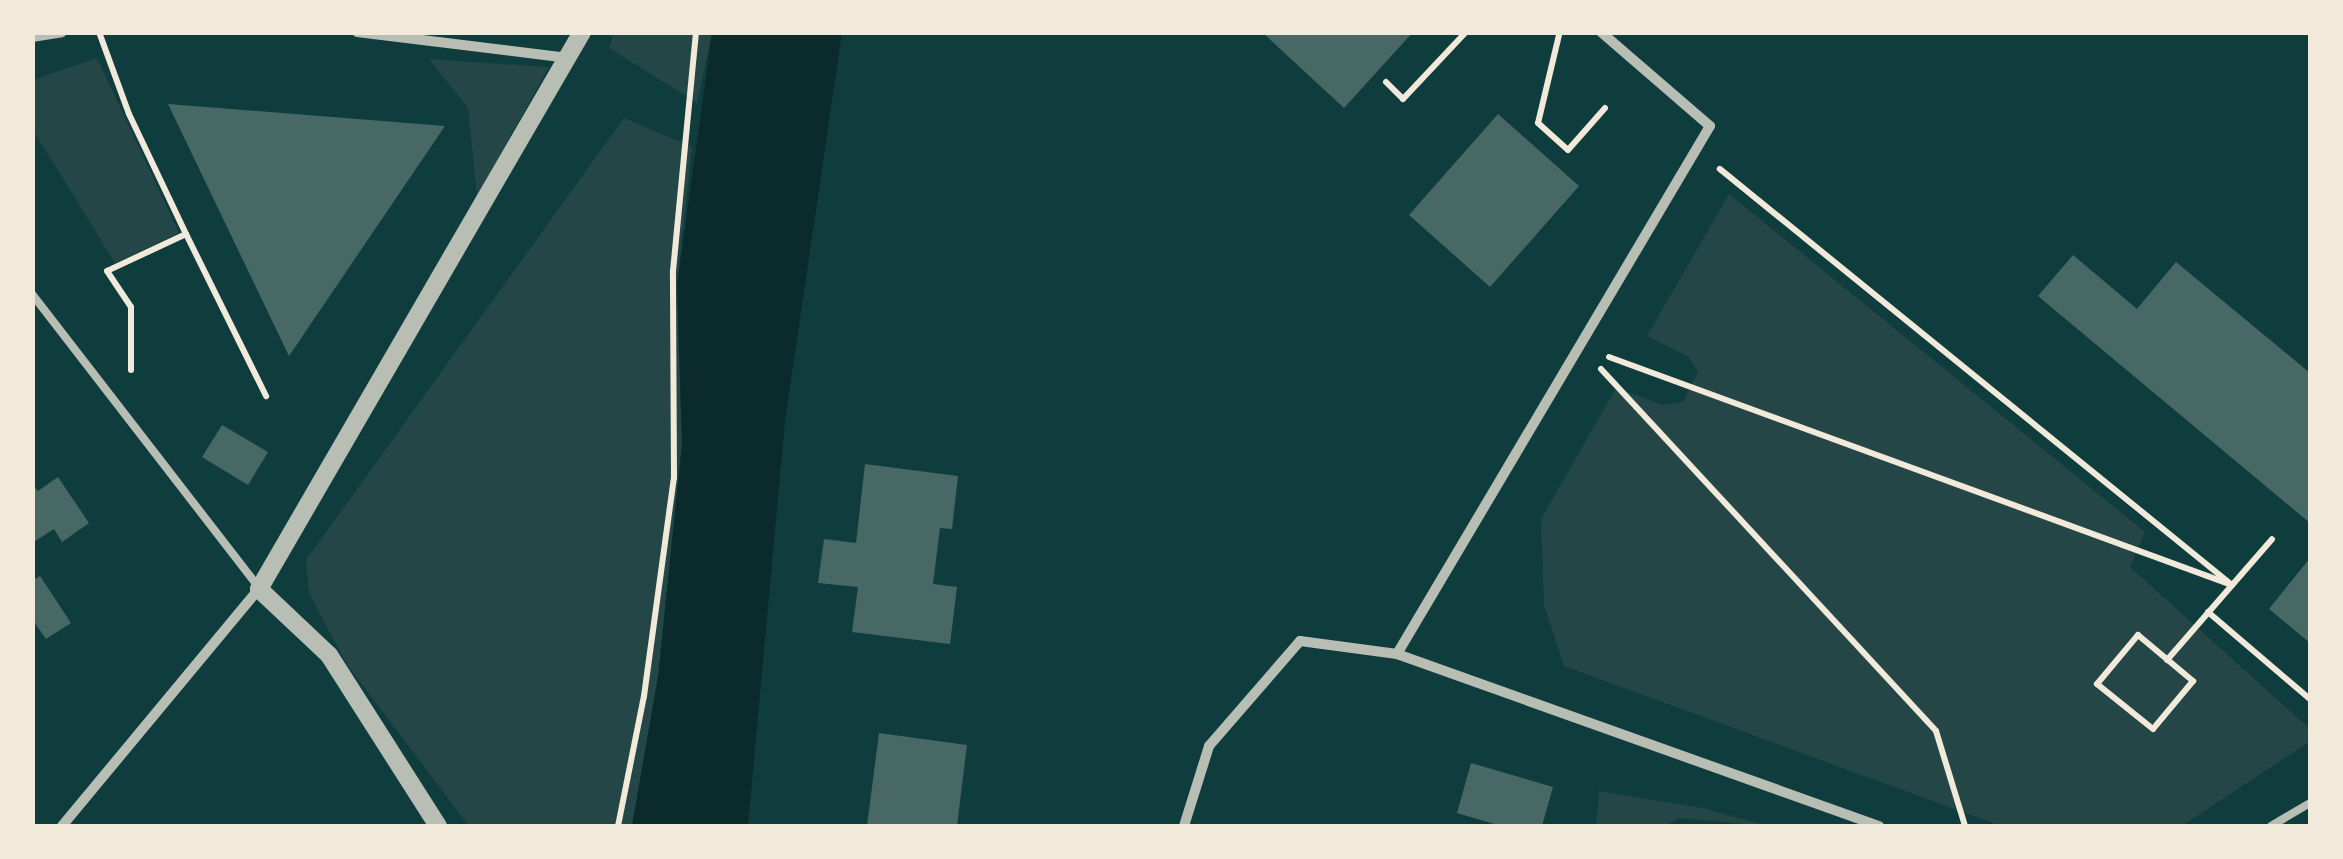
<!DOCTYPE html>
<html>
<head>
<meta charset="utf-8">
<style>
  body { margin:0 }
  #map { position:relative; width:2343px; height:859px; overflow:hidden; background:#0f3d3e; font-family:Commissioner,sans-serif }
  div>[style] { position:absolute }
  .green>* { inset:0; background:#244646 }
  .water>* { inset:0; background:#0a2a2b }
  .building>* { inset:0; background:#486865 }
  .path>* { height:6px; margin:-3px; padding:0 3px; transform-origin:3px; border-radius:3px; background:#f1e9da }
  .service>* { height:8px; margin:-4px; padding:0 4px; transform-origin:4px; border-radius:4px; background:#b8beb3 }
  .minor>* { height:10px; margin:-5px; padding:0 5px; transform-origin:5px; border-radius:5px; background:#b8beb3 }
  .tertiary>* { height:18px; margin:-9px; padding:0 9px; transform-origin:9px; border-radius:9px; background:#b8beb3 }
  span { translate:-50% -50%; white-space:nowrap; text-align:center; line-height:1.15; -webkit-text-stroke:8px #f1e9da; paint-order:stroke }
  .frame { position:absolute; inset:0; border:35px solid #f1e9da; pointer-events:none }
</style>
</head>
<body>
<div id="map">
  <div class="green">
    <div style="clip-path:polygon(614px 33px,712px 33px,697px 103px,609px 48px)"></div>
    <div style="clip-path:polygon(97px 58px,179px 233px,115px 263px,33px 130px,33px 80px)"></div>
    <div style="clip-path:polygon(429px 59px,549px 67px,477px 196px,468px 108px)"></div>
    <div style="clip-path:polygon(624px 118px,692px 147px,677px 285px,682px 444px,658px 677px,632px 826px,469px 826px,346px 663px,309px 593px,306px 560px)"></div>
    <div style="clip-path:polygon(1729px 194px,2145px 532px,2130px 567px,2310px 729px,2310px 741px,2182px 826px,2001px 826px,1564px 666px,1544px 605px,1541px 519px,1616px 388px,1663px 405px,1683px 402px,1698px 372px,1689px 357px,1647px 336px)"></div>
    <div style="clip-path:polygon(1599px 791px,1703px 808px,1767px 826px,1679px 818px,1664px 826px,1596px 826px)"></div>
  </div>
  <div class="water">
    <div style="clip-path:polygon(712px 33px,842px 33px,785px 421px,748px 826px,632px 826px,658px 677px,682px 444px,677px 285px)"></div>
  </div>
  <div class="building">
    <div style="clip-path:polygon(1262px 32px,1413px 32px,1344px 108px)"></div>
    <div style="clip-path:polygon(168px 104px,445px 126px,289px 356px)"></div>
    <div style="clip-path:polygon(1498px 114px,1579px 186px,1490px 287px,1409px 215px)"></div>
    <div style="clip-path:polygon(2073px 255px,2137px 309px,2176px 262px,2310px 373px,2310px 523px,2038px 296px)"></div>
    <div style="clip-path:polygon(222px 425px,268px 452px,248px 485px,202px 457px)"></div>
    <div style="clip-path:polygon(865px 464px,958px 476px,952px 529px,940px 528px,933px 584px,957px 587px,950px 644px,852px 632px,858px 587px,818px 583px,824px 539px,856px 543px)"></div>
    <div style="clip-path:polygon(58px 477px,89px 523px,62px 542px,54px 529px,32px 543px,32px 483px,38px 491px)"></div>
    <div style="clip-path:polygon(2310px 558px,2310px 643px,2269px 609px)"></div>
    <div style="clip-path:polygon(40px 576px,71px 623px,46px 639px,32px 619px,32px 581px)"></div>
    <div style="clip-path:polygon(879px 733px,967px 745px,957px 826px,867px 826px)"></div>
    <div style="clip-path:polygon(1471px 763px,1553px 787px,1542px 826px,1501px 826px,1457px 813px)"></div>
  </div>
  <div class="path">
    <div style="left:99px;top:32px;width:87px;rotate:69.9deg"></div>
    <div style="left:129px;top:114px;width:133px;rotate:64.6deg"></div>
    <div style="left:186px;top:234px;width:87px;rotate:154.9deg"></div>
    <div style="left:107px;top:271px;width:43px;rotate:56.3deg"></div>
    <div style="left:131px;top:307px;width:63px;rotate:90deg"></div>
    <div style="left:1559px;top:35px;width:90px;rotate:103.4deg"></div>
    <div style="left:1538px;top:123px;width:40px;rotate:42deg"></div>
    <div style="left:1568px;top:150px;width:56px;rotate:-48.6deg"></div>
    <div style="left:1386px;top:82px;width:24px;rotate:45deg"></div>
    <div style="left:1403px;top:99px;width:92px;rotate:-46.8deg"></div>
    <div style="left:186px;top:234px;width:181px;rotate:63.7deg"></div>
    <div style="left:1609px;top:357px;width:663px;rotate:20.1deg"></div>
    <div style="left:2232px;top:585px;width:660px;rotate:-140.91deg"></div>
    <div style="left:1601px;top:369px;width:493px;rotate:47.2deg"></div>
    <div style="left:1936px;top:731px;width:99px;rotate:73deg"></div>
    <div style="left:2208px;top:612px;width:134px;rotate:40.5deg"></div>
    <div style="left:2138px;top:635px;width:72px;rotate:39.9deg"></div>
    <div style="left:2193px;top:681px;width:62px;rotate:129.8deg"></div>
    <div style="left:2153px;top:729px;width:72px;rotate:-141.2deg"></div>
    <div style="left:2097px;top:684px;width:64px;rotate:-50.1deg"></div>
    <div style="left:2167px;top:660px;width:160px;rotate:-49deg"></div>
    <div style="left:618px;top:826px;width:133px;rotate:-78.7deg"></div>
    <div style="left:644px;top:696px;width:220px;rotate:-82.2deg"></div>
    <div style="left:674px;top:478px;width:207px;rotate:-90.3deg"></div>
    <div style="left:673px;top:271px;width:240px;rotate:-84.5deg"></div>
  </div>
  <div class="service">
    <div style="left:32px;top:294px;width:371px;rotate:52.3deg"></div>
    <div style="left:2271px;top:826px;width:45px;rotate:-30.5deg"></div>
  </div>
  <div class="minor">
    <div style="left:357px;top:32px;width:215px;rotate:7deg"></div>
    <div style="left:1601px;top:32px;width:144px;rotate:40.8deg"></div>
    <div style="left:1710px;top:126px;width:614px;rotate:120.66deg"></div>
    <div style="left:1397px;top:654px;width:512px;rotate:19.64deg"></div>
    <div style="left:32px;top:37px;width:30px;rotate:-9deg"></div>
    <div style="left:62px;top:826px;width:308px;rotate:-50.3deg"></div>
    <div style="left:1184px;top:826px;width:84px;rotate:-72.6deg"></div>
    <div style="left:1209px;top:746px;width:139px;rotate:-49.1deg"></div>
    <div style="left:1300px;top:641px;width:98px;rotate:7.6deg"></div>
  </div>
  <div class="tertiary">
    <div style="left:438px;top:826px;width:203px;rotate:-122.5deg"></div>
    <div style="left:329px;top:655px;width:96px;rotate:-136.7deg"></div>
    <div style="left:259px;top:589px;width:644px;rotate:-59.89deg"></div>
  </div>
  <div class="frame"></div>
</div>
</body>
</html>
